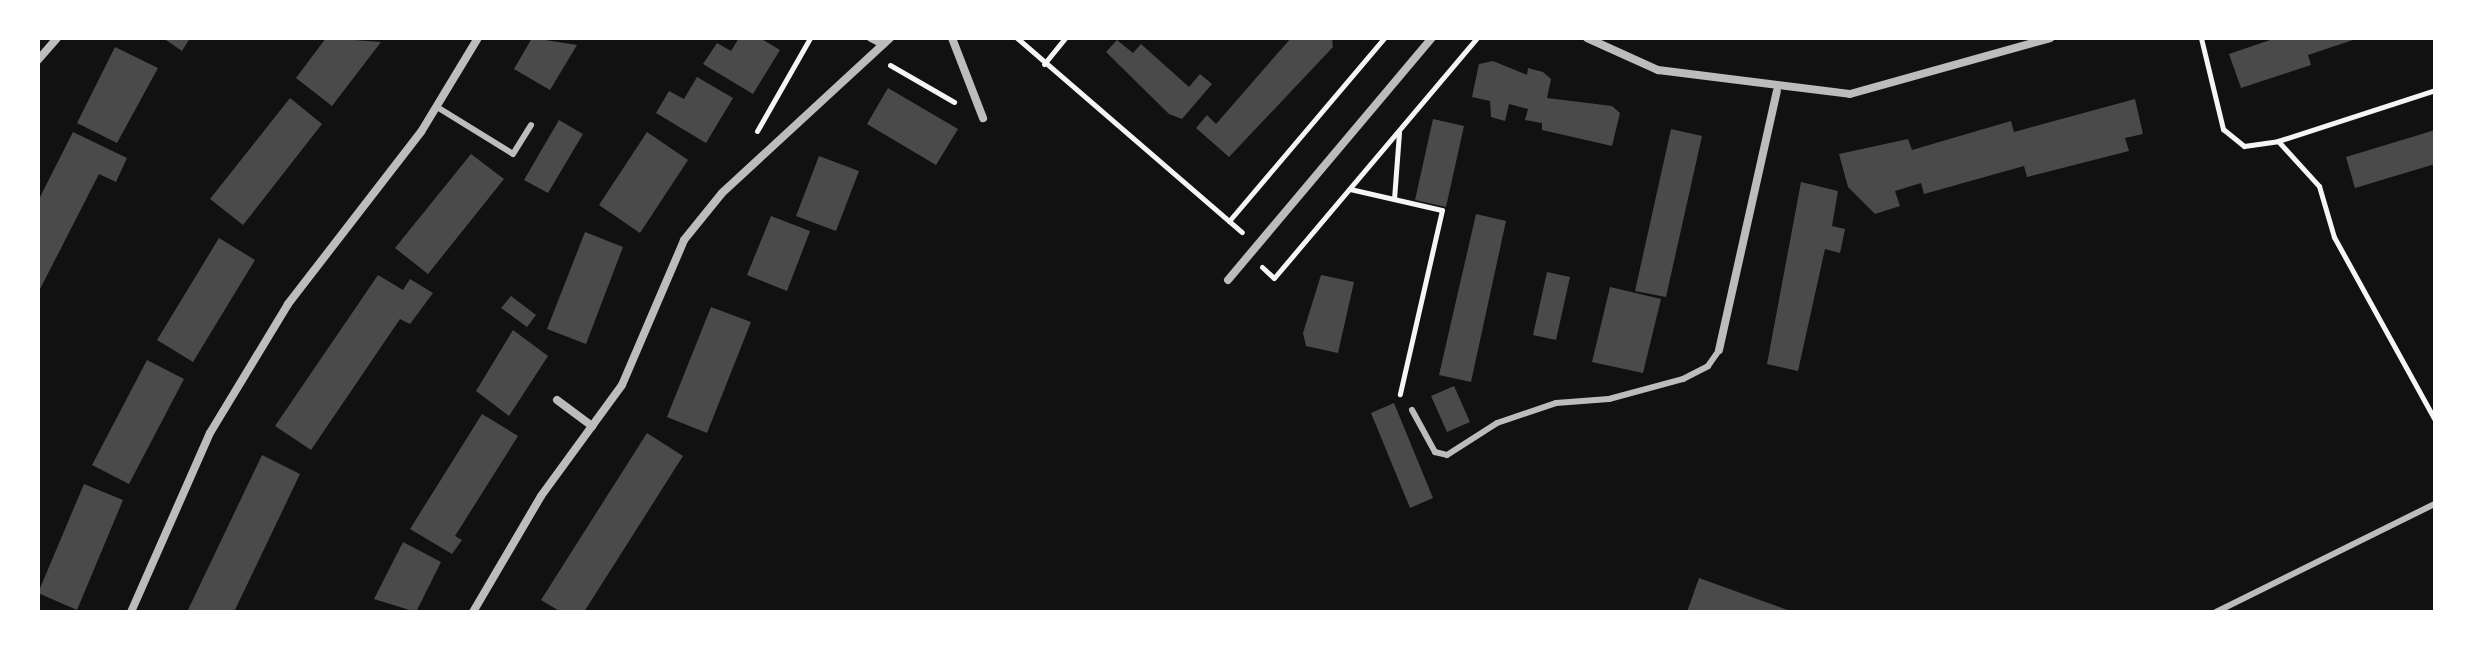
<!DOCTYPE html>
<html>
<head>
<meta charset="utf-8">
<style>
  body { margin:0 }
  #map { position:relative; width:2473px; height:650px; overflow:hidden; background:#111; font-family:"Libre Baskerville",serif }
  div>[style] { position:absolute }
  .building>* { inset:0; background:#4a4a4a }
  .path>* { height:5px; margin:-2.5px; padding:0 2.5px; transform-origin:2.5px; border-radius:2.5px; background:#f5f5f5 }
  .service>* { height:6px; margin:-3px; padding:0 3px; transform-origin:3px; border-radius:3px; background:#bcbcbc }
  .minor>* { height:8px; margin:-4px; padding:0 4px; transform-origin:4px; border-radius:4px; background:#bcbcbc }
  span { translate:-50% -50%; white-space:nowrap; text-align:center; line-height:1.15; -webkit-text-stroke:8px #fff; paint-order:stroke }
  .frame { position:absolute; inset:0; border:40px solid #fff; pointer-events:none }
</style>
</head>
<body>
<div id="map">
  <div class="building">
    <div style="clip-path:polygon(163px 38px,190px 38px,182px 51px)"></div>
    <div style="clip-path:polygon(326px 38px,381px 42px,332px 106px,296px 78px)"></div>
    <div style="clip-path:polygon(532px 38px,577px 45px,550px 90px,514px 69px)"></div>
    <div style="clip-path:polygon(739px 38px,760px 38px,780px 50px,753px 94px,703px 64px,717px 43px,731px 51px)"></div>
    <div style="clip-path:polygon(1291px 38px,1332px 38px,1333px 47px,1229px 157px,1196px 128px,1207px 115px,1216px 124px)"></div>
    <div style="clip-path:polygon(2276px 38px,2356px 38px,2356px 39px,2308px 55px,2311px 65px,2241px 88px,2229px 54px)"></div>
    <div style="clip-path:polygon(1117px 40px,1133px 53px,1141px 44px,1189px 87px,1200px 74px,1212px 84px,1182px 119px,1169px 114px,1106px 52px)"></div>
    <div style="clip-path:polygon(115px 47px,158px 68px,117px 143px,77px 123px)"></div>
    <div style="clip-path:polygon(1493px 61px,1527px 75px,1528px 68px,1543px 72px,1551px 79px,1547px 98px,1612px 106px,1620px 113px,1612px 146px,1542px 130px,1542px 123px,1525px 120px,1528px 109px,1509px 104px,1505px 121px,1491px 117px,1490px 101px,1472px 97px,1479px 64px)"></div>
    <div style="clip-path:polygon(697px 77px,733px 98px,706px 143px,656px 113px,669px 91px,684px 99px)"></div>
    <div style="clip-path:polygon(888px 88px,958px 129px,936px 165px,867px 124px)"></div>
    <div style="clip-path:polygon(290px 98px,322px 124px,243px 225px,210px 199px)"></div>
    <div style="clip-path:polygon(2135px 99px,2143px 134px,2125px 138px,2129px 151px,2027px 177px,2024px 166px,1924px 194px,1921px 183px,1895px 191px,1900px 206px,1875px 214px,1848px 187px,1839px 154px,1908px 139px,1912px 150px,2011px 121px,2014px 132px)"></div>
    <div style="clip-path:polygon(1433px 119px,1464px 126px,1446px 207px,1415px 200px)"></div>
    <div style="clip-path:polygon(559px 120px,583px 134px,548px 193px,524px 180px)"></div>
    <div style="clip-path:polygon(1671px 129px,1702px 136px,1666px 297px,1635px 291px)"></div>
    <div style="clip-path:polygon(2435px 130px,2435px 164px,2355px 188px,2346px 157px)"></div>
    <div style="clip-path:polygon(73px 132px,127px 158px,116px 182px,99px 174px,38px 293px,38px 201px)"></div>
    <div style="clip-path:polygon(647px 132px,688px 160px,640px 233px,599px 205px)"></div>
    <div style="clip-path:polygon(471px 154px,504px 179px,428px 274px,395px 248px)"></div>
    <div style="clip-path:polygon(819px 156px,859px 171px,836px 231px,796px 216px)"></div>
    <div style="clip-path:polygon(1801px 182px,1838px 191px,1832px 226px,1845px 229px,1840px 253px,1825px 249px,1798px 371px,1767px 364px)"></div>
    <div style="clip-path:polygon(1476px 214px,1506px 221px,1471px 382px,1439px 375px)"></div>
    <div style="clip-path:polygon(771px 216px,810px 231px,787px 291px,747px 275px)"></div>
    <div style="clip-path:polygon(585px 232px,623px 247px,586px 344px,547px 329px)"></div>
    <div style="clip-path:polygon(219px 238px,255px 260px,193px 362px,157px 340px)"></div>
    <div style="clip-path:polygon(1547px 272px,1570px 277px,1556px 340px,1533px 335px)"></div>
    <div style="clip-path:polygon(378px 275px,403px 290px,410px 279px,433px 293px,410px 324px,400px 319px,311px 450px,275px 426px)"></div>
    <div style="clip-path:polygon(1321px 275px,1354px 282px,1338px 353px,1306px 346px,1303px 333px)"></div>
    <div style="clip-path:polygon(1610px 287px,1661px 299px,1643px 373px,1592px 362px)"></div>
    <div style="clip-path:polygon(511px 296px,536px 315px,527px 327px,501px 308px)"></div>
    <div style="clip-path:polygon(711px 307px,751px 322px,707px 433px,667px 417px)"></div>
    <div style="clip-path:polygon(513px 330px,548px 356px,509px 416px,476px 391px)"></div>
    <div style="clip-path:polygon(147px 360px,184px 379px,129px 484px,92px 465px)"></div>
    <div style="clip-path:polygon(1454px 386px,1470px 422px,1447px 432px,1431px 396px)"></div>
    <div style="clip-path:polygon(1394px 403px,1433px 498px,1410px 508px,1371px 413px)"></div>
    <div style="clip-path:polygon(482px 414px,518px 436px,455px 536px,462px 540px,452px 554px,410px 529px)"></div>
    <div style="clip-path:polygon(647px 433px,683px 456px,584px 612px,561px 612px,541px 600px)"></div>
    <div style="clip-path:polygon(262px 455px,300px 474px,234px 612px,187px 612px)"></div>
    <div style="clip-path:polygon(84px 484px,123px 500px,77px 610px,38px 593px)"></div>
    <div style="clip-path:polygon(403px 542px,441px 562px,416px 612px,374px 599px)"></div>
    <div style="clip-path:polygon(1699px 578px,1793px 612px,1687px 612px)"></div>
  </div>
  <div class="path">
    <div style="left:1017px;top:38px;width:297px;rotate:40.8deg"></div>
    <div style="left:2201px;top:38px;width:94px;rotate:76.4deg"></div>
    <div style="left:2223px;top:129px;width:27px;rotate:39deg"></div>
    <div style="left:2244px;top:146px;width:34px;rotate:-8deg"></div>
    <div style="left:2278px;top:141px;width:61px;rotate:47.7deg"></div>
    <div style="left:2319px;top:186px;width:53px;rotate:73.6deg"></div>
    <div style="left:2334px;top:237px;width:209px;rotate:61.1deg"></div>
    <div style="left:1044px;top:64px;width:33px;rotate:-51deg"></div>
    <div style="left:890px;top:65px;width:74px;rotate:30deg"></div>
    <div style="left:757px;top:131px;width:107px;rotate:-60.3deg"></div>
    <div style="left:2278px;top:141px;width:165px;rotate:-18deg"></div>
    <div style="left:1350px;top:189px;width:94px;rotate:12.9deg"></div>
    <div style="left:1442px;top:210px;width:189px;rotate:102.9deg"></div>
    <div style="left:1394px;top:199px;width:67px;rotate:-85.7deg"></div>
    <div style="left:1229px;top:221px;width:240px;rotate:-49.7deg"></div>
    <div style="left:1262px;top:267px;width:16px;rotate:43deg"></div>
    <div style="left:1274px;top:278px;width:314px;rotate:-49.8deg"></div>
  </div>
  <div class="service">
    <div style="left:437px;top:107px;width:89px;rotate:31.7deg"></div>
    <div style="left:513px;top:154px;width:34px;rotate:-58deg"></div>
    <div style="left:1412px;top:410px;width:48px;rotate:61.3deg"></div>
    <div style="left:1435px;top:452px;width:12px;rotate:14deg"></div>
    <div style="left:1447px;top:455px;width:59px;rotate:-32.6deg"></div>
    <div style="left:1497px;top:423px;width:62px;rotate:-18.7deg"></div>
    <div style="left:1556px;top:403px;width:53px;rotate:-4.3deg"></div>
    <div style="left:1609px;top:399px;width:77px;rotate:-15.1deg"></div>
    <div style="left:1683px;top:379px;width:28px;rotate:-27deg"></div>
    <div style="left:1708px;top:366px;width:19px;rotate:-55deg"></div>
    <div style="left:2216px;top:612px;width:244px;rotate:-26.3deg"></div>
  </div>
  <div class="minor">
    <div style="left:871px;top:38px;width:13px;rotate:27deg"></div>
    <div style="left:952px;top:38px;width:86px;rotate:68.8deg"></div>
    <div style="left:1587px;top:38px;width:78px;rotate:24.3deg"></div>
    <div style="left:1658px;top:70px;width:193px;rotate:7.1deg"></div>
    <div style="left:1850px;top:94px;width:208px;rotate:-15.6deg"></div>
    <div style="left:38px;top:60px;width:29px;rotate:-49deg"></div>
    <div style="left:1228px;top:280px;width:317px;rotate:-49.9deg"></div>
    <div style="left:1719px;top:350px;width:265px;rotate:-77.4deg"></div>
    <div style="left:557px;top:400px;width:44px;rotate:36.6deg"></div>
    <div style="left:131px;top:612px;width:196px;rotate:-66.2deg"></div>
    <div style="left:210px;top:433px;width:151px;rotate:-58.8deg"></div>
    <div style="left:288px;top:304px;width:217px;rotate:-52.3deg"></div>
    <div style="left:421px;top:132px;width:110px;rotate:-58.8deg"></div>
    <div style="left:473px;top:612px;width:134px;rotate:-59.6deg"></div>
    <div style="left:541px;top:496px;width:137px;rotate:-53.9deg"></div>
    <div style="left:622px;top:385px;width:158px;rotate:-66.8deg"></div>
    <div style="left:684px;top:240px;width:60px;rotate:-51deg"></div>
    <div style="left:722px;top:193px;width:229px;rotate:-42.7deg"></div>
  </div>
  <div class="frame"></div>
</div>
</body>
</html>
